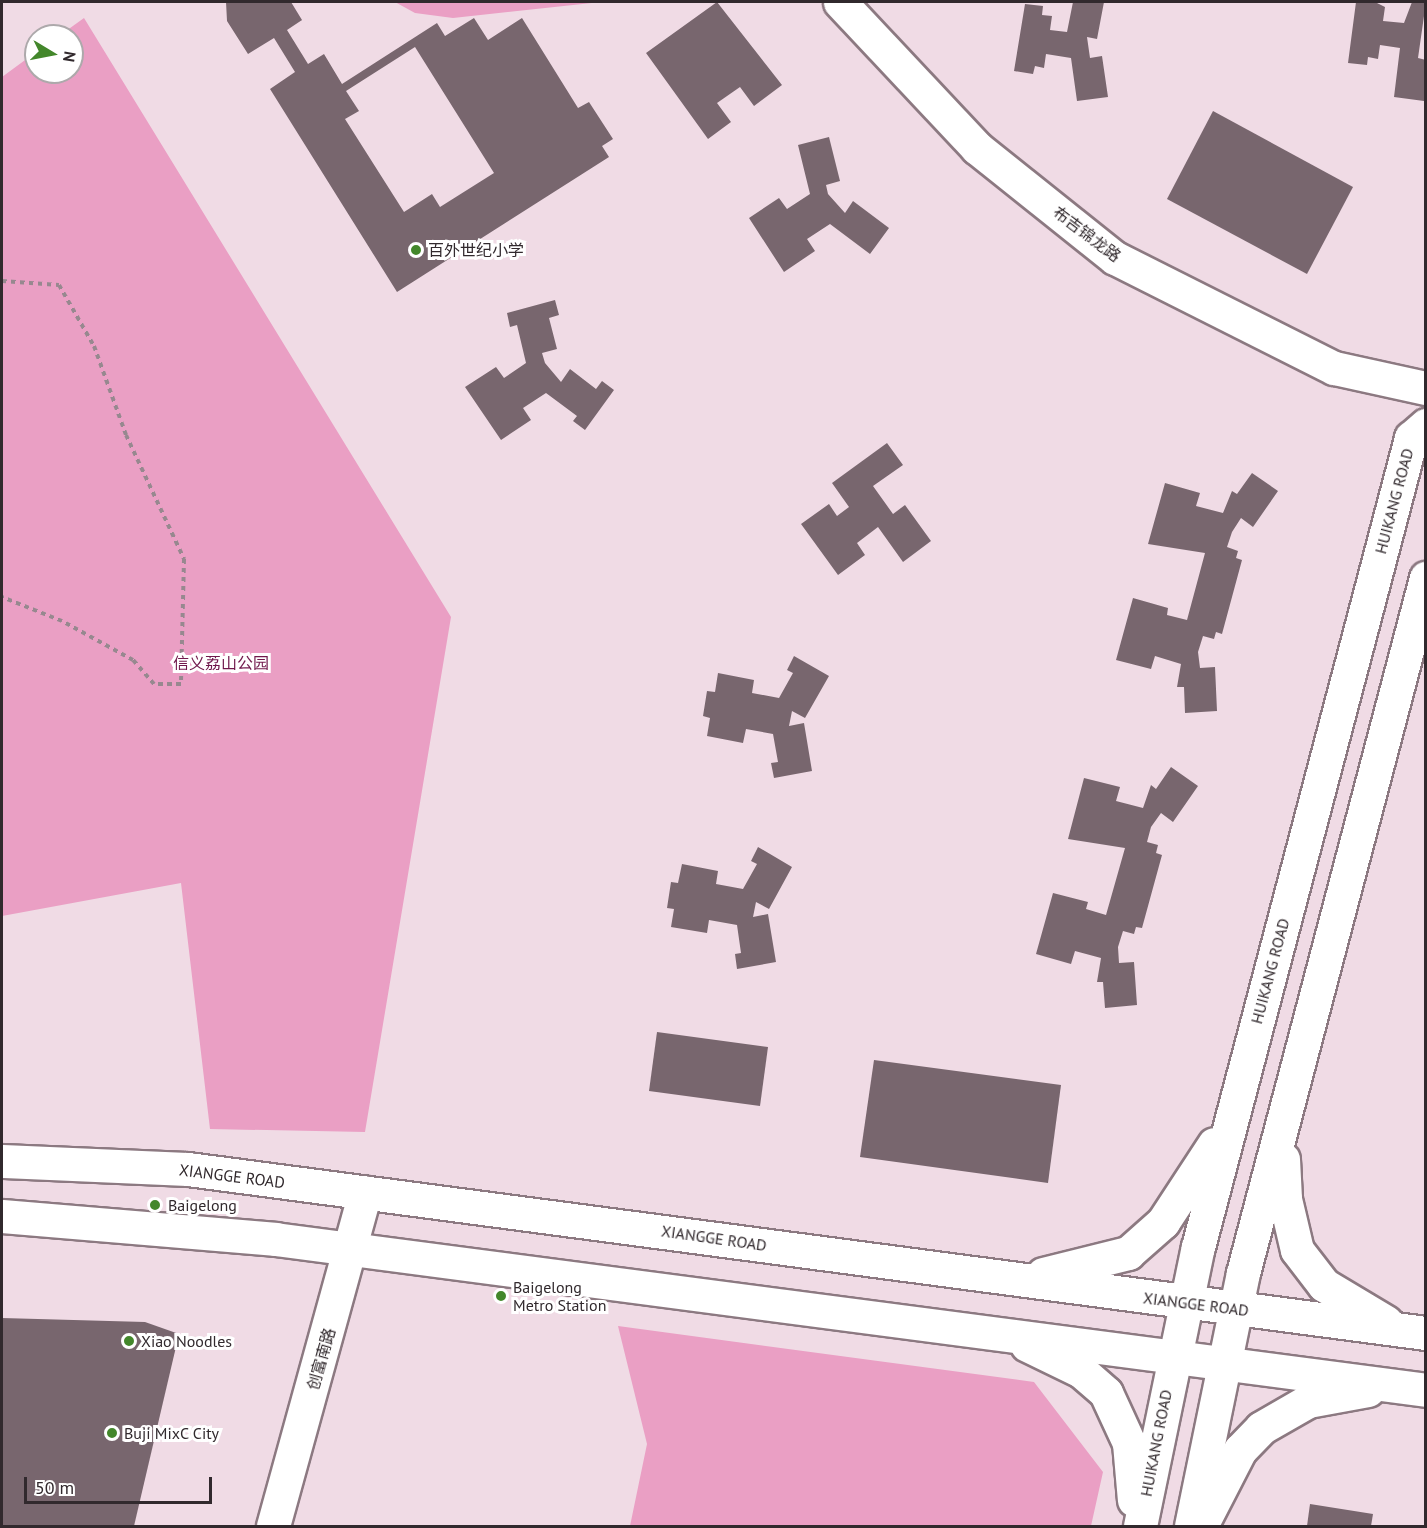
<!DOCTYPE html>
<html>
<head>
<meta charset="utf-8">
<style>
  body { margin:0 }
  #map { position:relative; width:1427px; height:1528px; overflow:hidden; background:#f0dbe5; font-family:"PT Sans","Noto Sans SC",sans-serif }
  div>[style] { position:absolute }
  .green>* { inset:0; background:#ea9fc4 }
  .building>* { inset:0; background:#78666e }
  .path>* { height:4px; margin-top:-2px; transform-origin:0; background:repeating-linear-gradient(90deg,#97888f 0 4.5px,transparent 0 9px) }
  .roads { filter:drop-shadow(2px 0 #8c7981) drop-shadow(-2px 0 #8c7981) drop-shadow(0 2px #8c7981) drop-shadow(0 -2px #8c7981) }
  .secondary>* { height:33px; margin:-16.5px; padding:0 16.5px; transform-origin:16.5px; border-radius:16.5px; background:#fff }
  .dots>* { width:16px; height:16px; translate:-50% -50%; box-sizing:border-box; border:3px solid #fff; border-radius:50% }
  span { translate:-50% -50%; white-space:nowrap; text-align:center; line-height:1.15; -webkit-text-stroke:6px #fff; paint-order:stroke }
  .street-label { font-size:16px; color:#31292d }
  .poi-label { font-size:16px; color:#31292d }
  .left { translate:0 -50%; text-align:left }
  .park-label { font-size:16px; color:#70184c }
  .frame { position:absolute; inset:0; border:3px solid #31292d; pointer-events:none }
  .north { position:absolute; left:24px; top:24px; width:60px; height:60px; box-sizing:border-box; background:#fff; border:2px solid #ada9ab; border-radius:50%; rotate:100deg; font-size:16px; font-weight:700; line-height:24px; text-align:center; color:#31292d }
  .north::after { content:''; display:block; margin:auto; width:21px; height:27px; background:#43872b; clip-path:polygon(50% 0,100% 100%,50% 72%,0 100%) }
  .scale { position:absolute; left:24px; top:1477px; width:188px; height:27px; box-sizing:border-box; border:3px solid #31292d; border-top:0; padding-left:8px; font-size:18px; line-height:21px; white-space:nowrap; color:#31292d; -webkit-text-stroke:4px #fff; paint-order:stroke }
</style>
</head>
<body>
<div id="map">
  <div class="green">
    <div style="clip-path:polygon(395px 2px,601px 2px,453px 18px,415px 13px)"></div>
    <div style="clip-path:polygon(84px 18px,451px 617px,365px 1132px,210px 1129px,181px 883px,2px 916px,2px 77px,36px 52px,36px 72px,72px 72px,72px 36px,59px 36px)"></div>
    <div style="clip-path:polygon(618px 1326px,1034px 1382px,1103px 1472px,1091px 1526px,630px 1526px,647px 1444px)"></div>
  </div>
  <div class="building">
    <div style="clip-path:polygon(evenodd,226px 2px,291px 2px,302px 20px,287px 30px,308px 64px,324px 54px,342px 84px,437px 23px,445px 36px,474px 18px,488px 40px,522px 18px,578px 108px,589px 102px,613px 139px,602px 146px,609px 157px,397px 292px,270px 89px,295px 72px,274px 38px,248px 54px,227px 21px,226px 2px,415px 47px,494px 173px,440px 207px,432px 194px,404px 212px,345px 119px,359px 111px,346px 91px,415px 47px)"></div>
    <div style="clip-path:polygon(717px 2px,782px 85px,754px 106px,740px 87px,717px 103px,731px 122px,708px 139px,646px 53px)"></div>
    <div style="clip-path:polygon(1073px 2px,1104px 2px,1097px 39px,1087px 37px,1090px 58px,1102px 56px,1108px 97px,1077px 101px,1071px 58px,1046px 54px,1044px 68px,1035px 66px,1033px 74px,1014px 71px,1025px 4px,1043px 6px,1042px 15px,1052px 16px,1050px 30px,1067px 32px)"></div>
    <div style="clip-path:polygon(1356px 2px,1375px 2px,1385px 7px,1383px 21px,1404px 23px,1412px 2px,1426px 2px,1418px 58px,1426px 60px,1424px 101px,1394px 97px,1400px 48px,1380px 45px,1378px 59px,1368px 57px,1367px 65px,1348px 63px)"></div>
    <div style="clip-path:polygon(1213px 111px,1353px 187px,1307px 274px,1167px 199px)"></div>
    <div style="clip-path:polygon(829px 137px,840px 181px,826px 185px,828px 194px,845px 213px,853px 201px,889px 228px,870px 254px,830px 224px,807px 239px,815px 251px,784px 272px,749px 218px,779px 198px,787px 209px,810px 194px,798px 145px)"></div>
    <div style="clip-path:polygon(555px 300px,559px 315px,549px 318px,557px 349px,542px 353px,545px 363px,561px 382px,570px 369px,596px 389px,602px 381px,614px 390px,585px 430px,573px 421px,577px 416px,546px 393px,523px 408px,531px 420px,501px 440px,465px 387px,496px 367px,504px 378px,526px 363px,517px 325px,510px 327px,507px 313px)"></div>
    <div style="clip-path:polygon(887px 443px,903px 465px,873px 486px,893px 514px,905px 505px,931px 541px,903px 562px,878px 527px,857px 543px,865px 555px,838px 575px,801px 524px,829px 504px,837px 516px,849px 507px,832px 483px)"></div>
    <div style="clip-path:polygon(1252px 473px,1278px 491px,1253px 527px,1241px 518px,1232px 532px,1227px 547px,1238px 551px,1236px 558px,1242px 560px,1222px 634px,1216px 632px,1214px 639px,1203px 636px,1198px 652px,1200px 668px,1215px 667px,1217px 711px,1185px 713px,1184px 687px,1177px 687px,1181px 664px,1155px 656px,1151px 669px,1116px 660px,1133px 598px,1168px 608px,1167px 615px,1187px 620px,1205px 553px,1148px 544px,1165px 483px,1200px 493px,1196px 506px,1223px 513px,1232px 491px,1237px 494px)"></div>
    <div style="clip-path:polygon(794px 656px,829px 676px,805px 718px,792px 711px,789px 726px,804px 723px,812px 771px,774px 778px,771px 763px,778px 762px,773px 734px,746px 729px,743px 743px,707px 736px,710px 718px,703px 716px,707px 691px,715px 692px,718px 673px,754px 680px,752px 693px,779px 698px,793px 673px,787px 670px)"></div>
    <div style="clip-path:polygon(1171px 767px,1198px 786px,1173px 822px,1161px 813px,1151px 827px,1147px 842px,1158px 845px,1156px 853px,1162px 855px,1142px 928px,1136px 927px,1134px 934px,1123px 931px,1118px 947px,1119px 963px,1134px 962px,1137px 1005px,1105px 1008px,1103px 982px,1097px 982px,1101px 958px,1075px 951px,1071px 964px,1036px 954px,1053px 893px,1088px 902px,1086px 909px,1106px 915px,1125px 848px,1068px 839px,1084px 778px,1120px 787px,1116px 801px,1143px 808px,1151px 785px,1156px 789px)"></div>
    <div style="clip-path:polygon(758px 847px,792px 867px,769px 909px,756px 902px,753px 917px,768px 914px,776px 962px,737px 969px,735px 954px,741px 953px,737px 925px,709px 920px,707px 933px,671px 927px,674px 909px,667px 908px,671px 882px,678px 883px,682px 864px,718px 871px,716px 884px,743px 889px,757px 864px,751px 861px)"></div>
    <div style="clip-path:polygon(657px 1032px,768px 1047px,760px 1106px,649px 1091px)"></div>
    <div style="clip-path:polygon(874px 1060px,1061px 1085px,1048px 1183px,860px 1157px)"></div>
    <div style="clip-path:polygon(2px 1318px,145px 1322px,179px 1334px,134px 1526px,2px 1526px)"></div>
    <div style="clip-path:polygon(1310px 1504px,1373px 1514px,1371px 1526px,1307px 1526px)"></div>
  </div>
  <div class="path">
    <div style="left:2px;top:281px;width:57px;rotate:4deg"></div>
    <div style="left:59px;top:285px;width:70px;rotate:60.2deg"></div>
    <div style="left:94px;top:346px;width:95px;rotate:70.2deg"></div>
    <div style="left:126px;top:435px;width:137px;rotate:64.9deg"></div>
    <div style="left:184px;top:559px;width:125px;rotate:91.4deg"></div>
    <div style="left:181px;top:684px;width:27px;rotate:180deg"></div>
    <div style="left:154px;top:684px;width:32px;rotate:-131deg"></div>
    <div style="left:133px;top:660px;width:81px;rotate:-151.2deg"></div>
    <div style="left:62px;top:621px;width:65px;rotate:-158.2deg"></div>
  </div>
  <div class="roads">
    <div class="secondary">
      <div style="left:840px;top:2px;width:200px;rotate:46.8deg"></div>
      <div style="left:977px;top:148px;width:176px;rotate:38.6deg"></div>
      <div style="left:1115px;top:258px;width:245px;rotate:26.7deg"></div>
      <div style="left:1334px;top:368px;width:94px;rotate:12.3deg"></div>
      <div style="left:1283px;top:1159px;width:40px;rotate:87.1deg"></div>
      <div style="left:1285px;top:1199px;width:52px;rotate:76.8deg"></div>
      <div style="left:1297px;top:1250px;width:44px;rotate:52.4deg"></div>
      <div style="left:1324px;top:1285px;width:72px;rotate:30.8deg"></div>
      <div style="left:2px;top:1161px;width:186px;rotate:2.5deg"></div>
      <div style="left:188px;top:1169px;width:1249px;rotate:7.55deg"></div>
      <div style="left:2px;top:1216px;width:274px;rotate:4.8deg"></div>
      <div style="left:275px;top:1239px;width:1161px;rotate:7.47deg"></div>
      <div style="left:1043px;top:1274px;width:88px;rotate:-13.9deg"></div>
      <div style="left:1128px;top:1253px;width:47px;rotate:-41.5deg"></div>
      <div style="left:1163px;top:1222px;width:93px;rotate:-56.8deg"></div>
      <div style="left:1027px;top:1345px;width:60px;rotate:25.7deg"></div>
      <div style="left:1081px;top:1371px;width:33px;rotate:41deg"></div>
      <div style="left:1106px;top:1393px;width:55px;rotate:65.3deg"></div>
      <div style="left:1129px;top:1443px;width:57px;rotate:85deg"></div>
      <div style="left:1203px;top:1522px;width:81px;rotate:-62.8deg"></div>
      <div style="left:1240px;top:1450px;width:30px;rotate:-46deg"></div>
      <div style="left:1261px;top:1428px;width:54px;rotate:-29.9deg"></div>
      <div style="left:1308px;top:1401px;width:61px;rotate:-10.4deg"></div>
      <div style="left:273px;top:1526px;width:346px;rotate:-74.6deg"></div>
      <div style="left:1140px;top:1526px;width:285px;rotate:-78.3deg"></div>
      <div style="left:1198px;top:1247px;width:837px;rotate:-75.25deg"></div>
      <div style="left:1411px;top:438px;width:20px;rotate:-41deg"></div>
      <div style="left:1191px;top:1526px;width:258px;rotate:-78.4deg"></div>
      <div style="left:1243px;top:1273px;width:719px;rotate:-75.25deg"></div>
    </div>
  </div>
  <div class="dots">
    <div style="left:416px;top:250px;background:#43872b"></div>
    <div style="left:155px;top:1205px;background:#43872b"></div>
    <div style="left:501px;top:1296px;background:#43872b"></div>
    <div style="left:129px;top:1341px;background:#43872b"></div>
    <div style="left:112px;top:1433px;background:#43872b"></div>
  </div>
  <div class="street-label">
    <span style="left:1087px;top:234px;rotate:37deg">布吉锦龙路</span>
    <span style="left:1394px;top:501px;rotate:-75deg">HUIKANG ROAD</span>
    <span style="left:1270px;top:971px;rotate:-75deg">HUIKANG ROAD</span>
    <span style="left:232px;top:1176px;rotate:7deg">XIANGGE ROAD</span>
    <span style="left:714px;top:1238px;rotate:8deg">XIANGGE ROAD</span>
    <span style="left:1196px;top:1304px;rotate:7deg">XIANGGE ROAD</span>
    <span style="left:321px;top:1359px;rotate:-74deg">创富南路</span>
    <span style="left:1156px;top:1443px;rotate:-79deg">HUIKANG ROAD</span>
  </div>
  <div class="poi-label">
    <span class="left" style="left:428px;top:250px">百外世纪小学</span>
    <span class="left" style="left:168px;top:1205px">Baigelong</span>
    <span class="left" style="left:513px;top:1296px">Baigelong<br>Metro Station</span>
    <span class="left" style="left:141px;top:1341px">Xiao Noodles</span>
    <span class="left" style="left:124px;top:1433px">Buji MixC City</span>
  </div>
  <div class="park-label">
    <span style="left:221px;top:663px">信义荔山公园</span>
  </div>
  <div class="frame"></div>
  <div class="north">N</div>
  <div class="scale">50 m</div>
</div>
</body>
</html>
